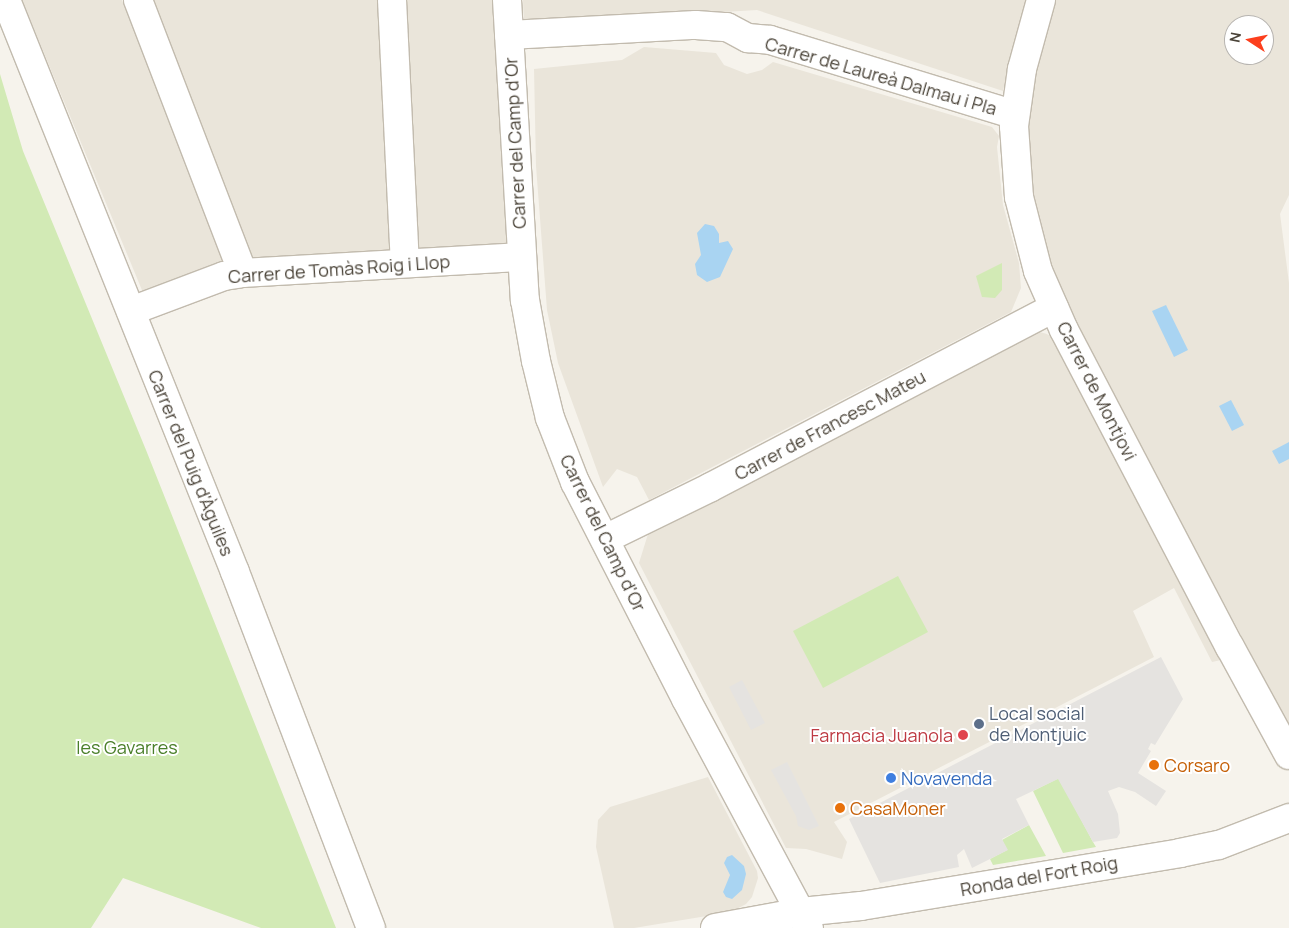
<!DOCTYPE html>
<html>
<head>
<meta charset="utf-8">
<style>
  body { margin:0 }
  #map { position:relative; width:1289px; height:928px; overflow:hidden; background:#f6f3ec; font-family:Manrope,sans-serif }
  div>[style] { position:absolute }
  .residential>* { inset:0; background:#eae5da }
  .green>* { inset:0; background:#d2eab5 }
  .parking>* { inset:0; background:#e5e3e0 }
  .water>* { inset:0; background:#a9d4f2 }
  .roads { filter:drop-shadow(1px 0 #c2bbae) drop-shadow(-1px 0 #c2bbae) drop-shadow(0 1px #c2bbae) drop-shadow(0 -1px #c2bbae) }
  .minor>* { height:28px; margin:-14px; padding:0 14px; transform-origin:14px; border-radius:14px; background:#fff }
  .dots>* { width:14px; height:14px; translate:-50% -50%; box-sizing:border-box; border:2px solid #fff; border-radius:50% }
  span { translate:-50% -50%; white-space:nowrap; text-align:center; line-height:1.15; -webkit-text-stroke:4px #fff; paint-order:stroke }
  .street-label { font-size:18px; color:#4b4439 }
  .service-label { font-size:18px; color:#4e5e75 }
  .left { translate:0 -50%; text-align:left }
  .health-label { font-size:18px; color:#be3a42 }
  .right { translate:-100% -50%; text-align:right }
  .park-label { font-size:18px; color:#4a7f2a }
  .food-label { font-size:18px; color:#c56008 }
  .shop-label { font-size:18px; color:#366cbe }
  .north { position:absolute; left:1224px; top:15px; width:50px; height:50px; box-sizing:border-box; background:#fff; border:1px solid #b7b4b0; border-radius:50%; rotate:281deg; font-size:14px; font-weight:700; line-height:20px; text-align:center; color:#4b4439 }
  .north::after { content:''; display:block; margin:auto; width:18px; height:22px; background:#fc3f1d; clip-path:polygon(50% 0,100% 100%,50% 72%,0 100%) }
</style>
</head>
<body>
<div id="map">
  <div class="residential">
    <div style="clip-path:polygon(22px 0,122px 0,226px 265px,144px 295px)"></div>
    <div style="clip-path:polygon(151px 0,380px 0,396px 256px,252px 262px)"></div>
    <div style="clip-path:polygon(405px 0,494px 0,508px 246px,419px 252px)"></div>
    <div style="clip-path:polygon(523px 0,1031px 0,1009px 66px,1003px 91px,757px 10px,524px 24px)"></div>
    <div style="clip-path:polygon(evenodd,1056px 0,1289px 0,1289px 195px,1280px 214px,1289px 283px,1289px 725px,1171px 504px,1067px 303px,1041px 239px,1032px 201px,1025px 157px,1028px 107px,1042px 38px,1056px 0,1234px 25px,1264px 25px,1264px 55px,1234px 55px,1234px 25px)"></div>
    <div style="clip-path:polygon(644px 47px,716px 53px,724px 65px,747px 74px,762px 70px,773px 62px,992px 127px,999px 136px,997px 147px,1003px 205px,1019px 263px,1021px 288px,1011px 312px,649px 500px,637px 477px,617px 469px,603px 487px,558px 363px,547px 310px,536px 166px,534px 69px,622px 60px)"></div>
    <div style="clip-path:polygon(1036px 331px,1047px 334px,1057px 341px,1221px 660px,1212px 662px,1174px 588px,1133px 611px,1154px 657px,834px 822px,847px 842px,842px 859px,806px 849px,786px 848px,639px 563px,648px 534px)"></div>
    <div style="clip-path:polygon(708px 777px,757px 871px,758px 878px,752px 897px,746px 904px,731px 912px,634px 928px,614px 928px,596px 847px,598px 820px,610px 807px)"></div>
  </div>
  <div class="green">
    <div style="clip-path:polygon(0 74px,23px 151px,146px 450px,336px 928px,261px 928px,123px 878px,91px 928px,0 928px)"></div>
    <div style="clip-path:polygon(1002px 263px,1002px 290px,995px 298px,982px 297px,976px 276px)"></div>
    <div style="clip-path:polygon(898px 576px,928px 632px,823px 688px,793px 631px)"></div>
    <div style="clip-path:polygon(1059px 778px,1093px 842px,1096px 847px,1063px 853px,1033px 791px)"></div>
    <div style="clip-path:polygon(1029px 825px,1046px 856px,993px 865px,990px 859px,1007px 850px,1002px 840px)"></div>
  </div>
  <div class="parking">
    <div style="clip-path:polygon(1161px 657px,1183px 699px,1155px 745px,1151px 743px,1148px 749px,1151px 751px,1138px 773px,1166px 791px,1156px 806px,1135px 792px,1119px 787px,1108px 791px,1118px 814px,1120px 833px,1117px 838px,1093px 842px,1058px 779px,1016px 799px,1029px 825px,1002px 839px,1008px 850px,972px 868px,964px 849px,957px 855px,959px 867px,880px 883px,849px 819px)"></div>
    <div style="clip-path:polygon(742px 680px,765px 723px,751px 730px,729px 687px)"></div>
    <div style="clip-path:polygon(787px 762px,819px 826px,809px 830px,798px 826px,796px 816px,771px 770px)"></div>
  </div>
  <div class="water">
    <div style="clip-path:polygon(705px 224px,714px 226px,719px 234px,719px 243px,728px 241px,733px 249px,720px 277px,707px 282px,697px 275px,695px 264px,701px 255px,697px 233px)"></div>
    <div style="clip-path:polygon(1166px 305px,1188px 350px,1174px 357px,1152px 311px)"></div>
    <div style="clip-path:polygon(1231px 400px,1244px 425px,1232px 431px,1219px 406px)"></div>
    <div style="clip-path:polygon(1289px 442px,1289px 459px,1279px 464px,1272px 451px)"></div>
    <div style="clip-path:polygon(732px 855px,744px 866px,746px 874px,742px 890px,732px 899px,726px 897px,723px 892px,730px 875px,724px 863px,727px 857px)"></div>
  </div>
  <div class="roads">
    <div class="minor">
      <div style="left:6px;top:0;width:616px;rotate:68.18deg"></div>
      <div style="left:235px;top:572px;width:381px;rotate:69.1deg"></div>
      <div style="left:138px;top:0;width:292px;rotate:69deg"></div>
      <div style="left:392px;top:0;width:263px;rotate:87.2deg"></div>
      <div style="left:507px;top:0;width:301px;rotate:86.6deg"></div>
      <div style="left:525px;top:300px;width:62px;rotate:79.8deg"></div>
      <div style="left:536px;top:361px;width:59px;rotate:76.2deg"></div>
      <div style="left:550px;top:418px;width:69px;rotate:68.7deg"></div>
      <div style="left:575px;top:482px;width:244px;rotate:62.9deg"></div>
      <div style="left:686px;top:699px;width:260px;rotate:61.8deg"></div>
      <div style="left:1041px;top:0;width:72px;rotate:105.4deg"></div>
      <div style="left:1022px;top:69px;width:58px;rotate:98deg"></div>
      <div style="left:1014px;top:126px;width:71px;rotate:86deg"></div>
      <div style="left:1019px;top:197px;width:76px;rotate:75.6deg"></div>
      <div style="left:1038px;top:271px;width:64px;rotate:66.2deg"></div>
      <div style="left:1064px;top:330px;width:358px;rotate:62.4deg"></div>
      <div style="left:1230px;top:647px;width:123px;rotate:61.4deg"></div>
      <div style="left:509px;top:35px;width:187px;rotate:-3.1deg"></div>
      <div style="left:696px;top:25px;width:31px;rotate:4deg"></div>
      <div style="left:727px;top:27px;width:24px;rotate:28deg"></div>
      <div style="left:748px;top:38px;width:22px;rotate:5deg"></div>
      <div style="left:770px;top:40px;width:256px;rotate:17deg"></div>
      <div style="left:131px;top:311px;width:99px;rotate:-20.6deg"></div>
      <div style="left:224px;top:276px;width:19px;rotate:-9deg"></div>
      <div style="left:243px;top:273px;width:279px;rotate:-3.3deg"></div>
      <div style="left:605px;top:539px;width:118px;rotate:-26.1deg"></div>
      <div style="left:711px;top:487px;width:387px;rotate:-27.6deg"></div>
      <div style="left:715px;top:928px;width:87px;rotate:-10.5deg"></div>
      <div style="left:801px;top:912px;width:60px;rotate:-5.7deg"></div>
      <div style="left:861px;top:906px;width:323px;rotate:-9.4deg"></div>
      <div style="left:1180px;top:853px;width:40px;rotate:-12deg"></div>
      <div style="left:1219px;top:845px;width:75px;rotate:-21.1deg"></div>
    </div>
  </div>
  <div class="dots">
    <div style="left:979px;top:724px;background:#5c6f8a"></div>
    <div style="left:963px;top:735px;background:#e0444e"></div>
    <div style="left:1154px;top:765px;background:#e8710a"></div>
    <div style="left:891px;top:778px;background:#3f7fe0"></div>
    <div style="left:840px;top:808px;background:#e8710a"></div>
  </div>
  <div class="street-label">
    <span style="left:881px;top:76px;rotate:16deg">Carrer de Laureà Dalmau i Pla</span>
    <span style="left:515px;top:143px;rotate:-93deg">Carrer del Camp d'Or</span>
    <span style="left:339px;top:269px;rotate:-4deg">Carrer de Tomàs Roig i Llop</span>
    <span style="left:1097px;top:391px;rotate:63deg">Carrer de Montjovi</span>
    <span style="left:830px;top:425px;rotate:-28deg">Carrer de Francesc Mateu</span>
    <span style="left:191px;top:463px;rotate:68deg">Carrer del Puig d'Àguiles</span>
    <span style="left:603px;top:533px;rotate:64deg">Carrer del Camp d'Or</span>
    <span style="left:1039px;top:876px;rotate:-10deg">Ronda del Fort Roig</span>
  </div>
  <div class="service-label">
    <span class="left" style="left:989px;top:724px">Local social<br>de Montjuic</span>
  </div>
  <div class="health-label">
    <span class="right" style="left:953px;top:735px">Farmacia Juanola</span>
  </div>
  <div class="park-label">
    <span style="left:127px;top:747px">les Gavarres</span>
  </div>
  <div class="food-label">
    <span class="left" style="left:1164px;top:765px">Corsaro</span>
    <span class="left" style="left:850px;top:808px">CasaMoner</span>
  </div>
  <div class="shop-label">
    <span class="left" style="left:901px;top:778px">Novavenda</span>
  </div>
  <div class="north">N</div>
</div>
</body>
</html>
